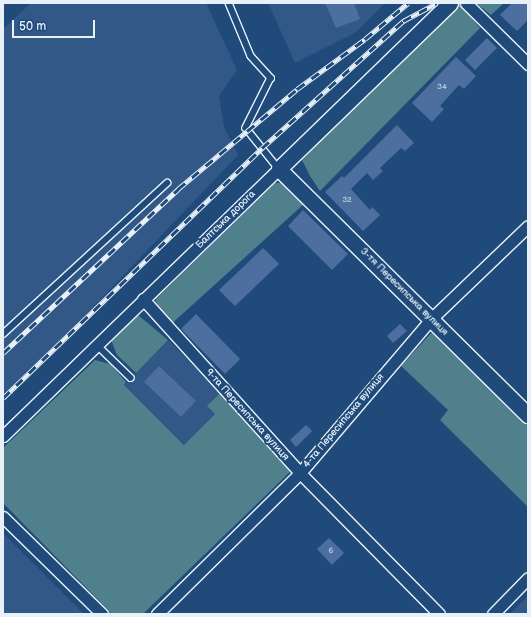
<!DOCTYPE html>
<html>
<head>
<meta charset="utf-8">
<style>
  body { margin:0 }
  #map { position:relative; width:531px; height:617px; overflow:hidden; background:#1f4a7a; font-family:"Balsamiq Sans",sans-serif }
  div>[style] { position:absolute }
  .built>* { inset:0; background:#315887 }
  .green>* { inset:0; background:#4f808b }
  .building>* { inset:0; background:#4d6f9f }
  .roads { filter:drop-shadow(1px 0 #e8f1f8) drop-shadow(-1px 0 #e8f1f8) drop-shadow(0 1px #e8f1f8) drop-shadow(0 -1px #e8f1f8) }
  .lane>* { height:5.5px; margin:-2.75px; padding:0 2.75px; transform-origin:2.75px; border-radius:2.75px; background:#1f4a7a }
  .street>* { height:11px; margin:-5.5px; padding:0 5.5px; transform-origin:5.5px; border-radius:5.5px; background:#1f4a7a }
  .secondary>* { height:15px; margin:-7.5px; padding:0 7.5px; transform-origin:7.5px; border-radius:7.5px; background:#1f4a7a }
  .rail>* { height:4.5px; margin-top:-2.25px; transform-origin:0; background:repeating-linear-gradient(90deg,#1f4a7a 0 9px,#e8f1f8 0 18px); box-sizing:border-box; border-block:1px solid #e8f1f8 }
  span { translate:-50% -50%; white-space:nowrap; text-align:center; line-height:1.15; -webkit-text-stroke:4px #1f4a7a; paint-order:stroke }
  .number-label { font-size:8px; color:#c1d0e2 }
  .number-label span { -webkit-text-stroke-width:0 }
  .street-label { font-size:10px; color:#e8f1f8 }
  .frame { position:absolute; inset:0; border:4px solid #e8f1f8; pointer-events:none }
  .scale { position:absolute; left:12px; top:20px; width:83px; height:18px; box-sizing:border-box; border:2px solid #e8f1f8; border-top:0; padding-left:5px; font-size:12px; line-height:14px; white-space:nowrap; color:#e8f1f8; -webkit-text-stroke:3px #1f4a7a; paint-order:stroke }
</style>
</head>
<body>
<div id="map">
  <div class="built">
    <div style="clip-path:polygon(31px 3px,206px 3px,237px 70px,219px 96px,224px 127px,238px 155px,3px 402px,3px 29px)"></div>
    <div style="clip-path:polygon(268px 3px,385px 3px,355px 33px,295px 63px)"></div>
    <div style="clip-path:polygon(168px 340px,221px 392px,215px 414px,185px 445px,124px 385px)"></div>
    <div style="clip-path:polygon(3px 533px,84px 614px,3px 614px)"></div>
    <div style="clip-path:polygon(528px 596px,528px 614px,510px 614px)"></div>
  </div>
  <div class="green">
    <div style="clip-path:polygon(459px 3px,480px 28px,320px 191px,310px 176px,302px 160px)"></div>
    <div style="clip-path:polygon(476px 3px,504px 3px,491px 15px)"></div>
    <div style="clip-path:polygon(275px 183px,286px 183px,305px 203px,168px 327px,154px 311px,156px 299px)"></div>
    <div style="clip-path:polygon(138px 315px,168px 340px,136px 373px,117px 355px,111px 340px)"></div>
    <div style="clip-path:polygon(434px 330px,528px 424px,528px 507px,440px 420px,448px 410px,401px 366px)"></div>
    <div style="clip-path:polygon(95px 360px,110px 364px,126px 382px,124px 385px,184px 445px,215px 414px,207px 406px,221px 392px,292px 470px,143px 614px,112px 614px,3px 503px,3px 448px)"></div>
  </div>
  <div class="building">
    <div style="clip-path:polygon(325px 3px,354px 3px,360px 19px,336px 28px)"></div>
    <div style="clip-path:polygon(512px 3px,528px 3px,528px 20px,517px 31px,500px 15px)"></div>
    <div style="clip-path:polygon(487px 38px,497px 48px,475px 70px,465px 60px)"></div>
    <div style="clip-path:polygon(456px 57px,476px 76px,464px 89px,459px 85px,440px 106px,444px 109px,432px 122px,412px 103px)"></div>
    <div style="clip-path:polygon(397px 125px,414px 143px,405px 151px,401px 148px,380px 168px,383px 171px,373px 180px,367px 173px,351px 189px,370px 210px,372px 207px,380px 215px,363px 231px,325px 192px,342px 176px,344px 178px)"></div>
    <div style="clip-path:polygon(303px 210px,348px 254px,332px 270px,288px 226px)"></div>
    <div style="clip-path:polygon(263px 248px,279px 264px,235px 306px,219px 290px)"></div>
    <div style="clip-path:polygon(196px 314px,240px 359px,225px 374px,181px 329px)"></div>
    <div style="clip-path:polygon(400px 324px,407px 331px,393px 343px,387px 336px)"></div>
    <div style="clip-path:polygon(159px 366px,196px 401px,181px 417px,144px 382px)"></div>
    <div style="clip-path:polygon(306px 425px,312px 431px,296px 447px,290px 440px)"></div>
    <div style="clip-path:polygon(329px 538px,344px 553px,332px 565px,317px 549px)"></div>
  </div>
  <div class="roads">
    <div class="lane">
      <div style="left:229px;top:3px;width:57px;rotate:67.5deg"></div>
      <div style="left:251px;top:56px;width:30px;rotate:48deg"></div>
      <div style="left:271px;top:78px;width:56px;rotate:116.6deg"></div>
      <div style="left:246px;top:128px;width:53px;rotate:51.2deg"></div>
      <div style="left:3px;top:334px;width:223px;rotate:-42.6deg"></div>
      <div style="left:97px;top:345px;width:47px;rotate:44.1deg"></div>
    </div>
    <div class="street">
      <div style="left:466px;top:3px;width:87px;rotate:44.5deg"></div>
      <div style="left:143px;top:299px;width:234px;rotate:47.9deg"></div>
      <div style="left:300px;top:473px;width:198px;rotate:45.4deg"></div>
      <div style="left:3px;top:436px;width:384px;rotate:-44.1deg"></div>
      <div style="left:3px;top:517px;width:139px;rotate:44.4deg"></div>
      <div style="left:157px;top:614px;width:201px;rotate:-44.6deg"></div>
      <div style="left:300px;top:473px;width:202px;rotate:-49.6deg"></div>
      <div style="left:431px;top:319px;width:134px;rotate:-43.8deg"></div>
      <div style="left:493px;top:614px;width:50px;rotate:-45.8deg"></div>
    </div>
    <div class="secondary">
      <div style="left:450px;top:3px;width:238px;rotate:135.9deg"></div>
      <div style="left:279px;top:169px;width:350px;rotate:44.7deg"></div>
    </div>
  </div>
  <div class="rail">
    <div style="left:3px;top:353px;width:240px;rotate:-43.1deg"></div>
    <div style="left:178px;top:189px;width:155px;rotate:-40deg"></div>
    <div style="left:297px;top:89px;width:84px;rotate:-36.3deg"></div>
    <div style="left:365px;top:39px;width:56px;rotate:-39.9deg"></div>
    <div style="left:3px;top:398px;width:360px;rotate:-44deg"></div>
    <div style="left:262px;top:148px;width:190px;rotate:-42deg"></div>
    <div style="left:403px;top:21px;width:38px;rotate:-28deg"></div>
  </div>
  <div class="number-label">
    <span style="left:442px;top:87px">34</span>
    <span style="left:347px;top:200px">32</span>
    <span style="left:331px;top:551px">6</span>
  </div>
  <div class="street-label">
    <span style="left:226px;top:220px;rotate:-44deg">Балтська дорога</span>
    <span style="left:404px;top:292px;rotate:45deg">3-тя Пересипська вулиця</span>
    <span style="left:247px;top:415px;rotate:48deg">9-та Пересипська вулиця</span>
    <span style="left:344px;top:421px;rotate:-50deg">4-та Пересипська вулиця</span>
  </div>
  <div class="frame"></div>
  <div class="scale">50 m</div>
</div>
</body>
</html>
